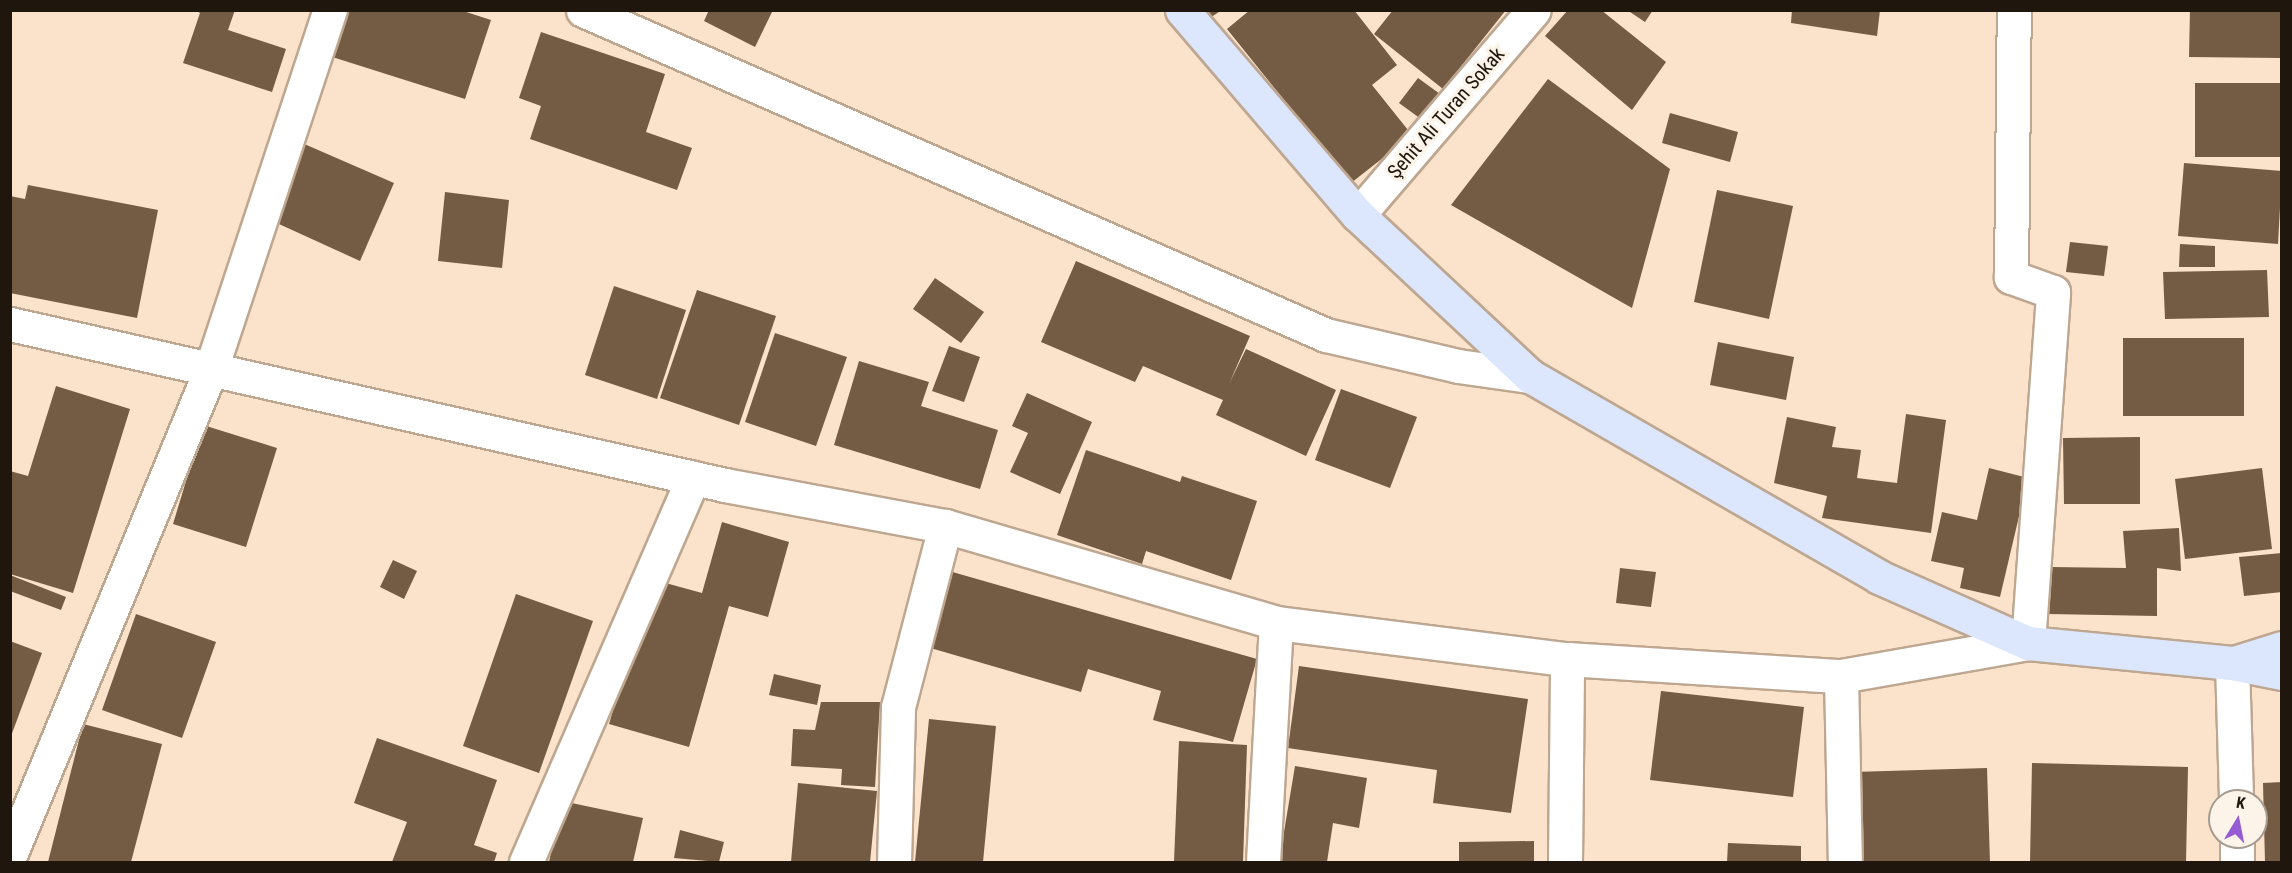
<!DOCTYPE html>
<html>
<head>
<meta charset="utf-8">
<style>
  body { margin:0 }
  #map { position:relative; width:2292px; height:873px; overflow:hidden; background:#fbe2cb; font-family:"Roboto Condensed",sans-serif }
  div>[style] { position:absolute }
  .building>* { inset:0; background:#745b43 }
  .roads { filter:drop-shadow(2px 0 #bea791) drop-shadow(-2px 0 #bea791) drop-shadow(0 2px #bea791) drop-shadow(0 -2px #bea791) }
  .street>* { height:33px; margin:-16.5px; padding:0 16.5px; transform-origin:16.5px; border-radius:16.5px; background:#fff }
  .secondary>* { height:33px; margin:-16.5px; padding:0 16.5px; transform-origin:16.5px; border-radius:16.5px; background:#dce7fd }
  span { translate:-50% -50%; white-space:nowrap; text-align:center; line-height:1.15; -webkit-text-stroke:6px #fcf3e9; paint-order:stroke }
  .street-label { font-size:20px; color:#1f170e }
  .frame { position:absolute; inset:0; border:12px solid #1f170e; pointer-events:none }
  .north { position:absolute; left:2208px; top:789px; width:60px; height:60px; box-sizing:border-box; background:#fcf3e9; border:2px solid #a49b91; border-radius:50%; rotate:10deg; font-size:16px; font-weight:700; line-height:24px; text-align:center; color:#1f170e }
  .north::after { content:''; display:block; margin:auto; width:21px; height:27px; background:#955cd4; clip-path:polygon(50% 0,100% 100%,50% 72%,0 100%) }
</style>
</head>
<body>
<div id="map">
  <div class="building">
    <div style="clip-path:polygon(195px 10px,235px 10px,228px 30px,286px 49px,272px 92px,183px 63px,200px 13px)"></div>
    <div style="clip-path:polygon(340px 10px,460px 10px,491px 20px,465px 99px,326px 55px)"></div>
    <div style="clip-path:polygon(709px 10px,773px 10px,755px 47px,704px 21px)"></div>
    <div style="clip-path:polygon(1194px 10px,1222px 10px,1202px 23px)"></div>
    <div style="clip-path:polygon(1250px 10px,1354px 10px,1397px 65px,1372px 85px,1412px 135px,1351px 183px,1227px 29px)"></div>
    <div style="clip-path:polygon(1393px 10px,1506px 10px,1443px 89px,1374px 34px)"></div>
    <div style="clip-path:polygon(1568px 10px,1601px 10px,1666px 62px,1632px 110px,1545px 36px)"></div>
    <div style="clip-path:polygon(1627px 10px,1653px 10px,1645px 22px)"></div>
    <div style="clip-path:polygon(1792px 10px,1880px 10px,1877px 36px,1791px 23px)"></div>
    <div style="clip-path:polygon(2190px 10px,2281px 10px,2280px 58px,2189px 57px)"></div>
    <div style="clip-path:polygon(541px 32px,665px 74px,646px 132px,692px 148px,677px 190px,530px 139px,541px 106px,519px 98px)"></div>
    <div style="clip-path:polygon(1418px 78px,1440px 94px,1421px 119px,1399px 103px)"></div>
    <div style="clip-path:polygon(1548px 79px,1670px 169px,1632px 308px,1451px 205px)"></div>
    <div style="clip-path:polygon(2195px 83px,2282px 83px,2282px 157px,2195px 157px)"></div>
    <div style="clip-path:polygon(1670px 113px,1738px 132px,1730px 162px,1662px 143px)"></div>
    <div style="clip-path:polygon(302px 143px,394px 183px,360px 261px,268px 219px)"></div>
    <div style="clip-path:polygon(2184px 163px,2282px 171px,2278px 244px,2178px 236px)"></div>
    <div style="clip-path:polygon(28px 185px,158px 210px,137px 318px,10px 293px,10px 196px,25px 199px)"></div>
    <div style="clip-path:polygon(1717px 190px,1793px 206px,1769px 319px,1694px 302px)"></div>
    <div style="clip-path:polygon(445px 192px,509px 200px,502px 268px,438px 261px)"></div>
    <div style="clip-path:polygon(2070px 242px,2108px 246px,2104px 276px,2066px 272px)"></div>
    <div style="clip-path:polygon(2180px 244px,2215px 246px,2215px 267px,2179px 267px)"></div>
    <div style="clip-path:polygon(1076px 261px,1250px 336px,1229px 384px,1246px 349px,1336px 390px,1306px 456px,1216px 415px,1223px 400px,1143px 366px,1135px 382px,1041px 342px)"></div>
    <div style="clip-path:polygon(2267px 270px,2269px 317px,2165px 319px,2163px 272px)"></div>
    <div style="clip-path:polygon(935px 278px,984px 312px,961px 343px,913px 309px)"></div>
    <div style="clip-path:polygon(614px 286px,686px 310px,657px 399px,585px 375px)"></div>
    <div style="clip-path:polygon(697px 290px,776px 316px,739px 425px,660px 398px)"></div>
    <div style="clip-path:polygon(775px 333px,847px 357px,816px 446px,745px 422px)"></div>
    <div style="clip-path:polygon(2123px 338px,2244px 338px,2244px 416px,2123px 416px)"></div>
    <div style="clip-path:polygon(1718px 342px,1794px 357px,1786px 400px,1710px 385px)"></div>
    <div style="clip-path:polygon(949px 346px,980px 357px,964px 402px,932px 391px)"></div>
    <div style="clip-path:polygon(859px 361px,929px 382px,921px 406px,998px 430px,980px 489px,834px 445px)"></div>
    <div style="clip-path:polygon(56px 386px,130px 409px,73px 593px,10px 574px,10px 471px,28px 476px)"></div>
    <div style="clip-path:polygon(1341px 389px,1417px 417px,1390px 488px,1315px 460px)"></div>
    <div style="clip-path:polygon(1027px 393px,1092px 422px,1060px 494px,1010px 472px,1028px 433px,1012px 426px)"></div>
    <div style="clip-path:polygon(1906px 414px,1946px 420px,1931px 533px,1822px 518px,1827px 496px,1774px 483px,1787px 417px,1836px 427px,1832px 447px,1861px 450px,1857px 478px,1897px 483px)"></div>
    <div style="clip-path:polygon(203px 425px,277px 448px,246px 547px,173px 524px)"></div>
    <div style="clip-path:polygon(2140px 437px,2140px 504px,2064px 504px,2063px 438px)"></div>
    <div style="clip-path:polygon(1086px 450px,1180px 482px,1182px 476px,1257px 501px,1231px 580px,1146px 551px,1142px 564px,1057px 535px)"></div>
    <div style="clip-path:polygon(1989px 468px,2028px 478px,2000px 597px,1960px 588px,1964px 568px,1931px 561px,1942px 512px,1977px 520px)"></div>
    <div style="clip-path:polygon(2262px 468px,2272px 549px,2185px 559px,2175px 479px)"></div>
    <div style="clip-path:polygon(722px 522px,789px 542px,768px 617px,729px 606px,689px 747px,609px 724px,651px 579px,702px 593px)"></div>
    <div style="clip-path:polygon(2179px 528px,2181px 571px,2157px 568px,2157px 616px,2048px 614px,2050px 567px,2126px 568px,2123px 531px)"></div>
    <div style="clip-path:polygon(2282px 553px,2282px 592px,2244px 596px,2239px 557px)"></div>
    <div style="clip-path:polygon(393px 560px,417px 571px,404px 599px,380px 587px)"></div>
    <div style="clip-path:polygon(1620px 568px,1656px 572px,1651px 607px,1616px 603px)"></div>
    <div style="clip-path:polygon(949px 571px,1257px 659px,1233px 742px,1153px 720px,1161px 691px,1088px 669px,1081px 692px,927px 647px)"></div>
    <div style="clip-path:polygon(10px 575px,66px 597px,61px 610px,10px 591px)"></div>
    <div style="clip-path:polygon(516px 594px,593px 621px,539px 773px,463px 746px)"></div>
    <div style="clip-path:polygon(136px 614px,216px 642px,182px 738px,102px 710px)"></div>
    <div style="clip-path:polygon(10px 641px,42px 653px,11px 736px,10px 736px)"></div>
    <div style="clip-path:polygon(1299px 666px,1528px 699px,1511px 813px,1433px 803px,1437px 770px,1288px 748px)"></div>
    <div style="clip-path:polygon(774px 674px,821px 685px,817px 705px,769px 695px)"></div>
    <div style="clip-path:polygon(1661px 691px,1804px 707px,1793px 797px,1650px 780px)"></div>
    <div style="clip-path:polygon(821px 702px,880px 702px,875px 787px,841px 785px,842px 769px,791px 766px,793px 729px,815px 730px)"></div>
    <div style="clip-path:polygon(929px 719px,996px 726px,983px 862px,915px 862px)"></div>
    <div style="clip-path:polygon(83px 724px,162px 744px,131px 862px,48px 862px)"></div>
    <div style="clip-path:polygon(377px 738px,497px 780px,474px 845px,497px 853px,494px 862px,392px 862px,407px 822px,354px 803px)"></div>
    <div style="clip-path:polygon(1179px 741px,1247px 745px,1243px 862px,1174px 862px)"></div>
    <div style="clip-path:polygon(2032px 763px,2188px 767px,2186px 862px,2030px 862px)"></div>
    <div style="clip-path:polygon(1295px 766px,1367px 778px,1359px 828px,1333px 823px,1327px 862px,1279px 862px)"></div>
    <div style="clip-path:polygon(1987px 768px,1990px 862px,1856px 862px,1853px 772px)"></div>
    <div style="clip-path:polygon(2282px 782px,2282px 862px,2265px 862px,2263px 783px)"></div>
    <div style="clip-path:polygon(798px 783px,877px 791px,870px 862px,791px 862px)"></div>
    <div style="clip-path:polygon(562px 801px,643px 818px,633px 862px,549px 862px)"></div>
    <div style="clip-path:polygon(680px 830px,724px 842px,719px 862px,674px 858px)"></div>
    <div style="clip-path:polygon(1534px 841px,1534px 862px,1459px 862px,1459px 842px)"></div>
    <div style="clip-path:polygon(1728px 843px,1801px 846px,1801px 862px,1727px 862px)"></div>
  </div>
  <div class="roads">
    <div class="street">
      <div style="left:583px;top:10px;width:811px;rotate:23.63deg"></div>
      <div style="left:1326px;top:335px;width:136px;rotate:13.2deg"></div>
      <div style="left:1458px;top:366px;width:73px;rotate:7.9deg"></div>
      <div style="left:1358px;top:215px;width:270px;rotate:-49.4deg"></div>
      <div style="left:10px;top:324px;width:733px;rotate:12.69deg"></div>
      <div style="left:725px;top:485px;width:224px;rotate:10.6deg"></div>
      <div style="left:945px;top:526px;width:345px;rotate:16.3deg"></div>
      <div style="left:1276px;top:623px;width:293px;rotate:7.1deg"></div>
      <div style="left:1567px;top:659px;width:275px;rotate:3.6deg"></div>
      <div style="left:1841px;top:676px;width:190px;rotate:-10deg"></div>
      <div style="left:2028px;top:643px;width:352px;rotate:-85.9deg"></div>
      <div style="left:2053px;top:292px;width:45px;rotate:-160.3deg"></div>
      <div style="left:2011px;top:277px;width:267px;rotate:-89.4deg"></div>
      <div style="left:2232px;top:663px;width:138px;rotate:88.3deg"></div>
      <div style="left:1841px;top:676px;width:186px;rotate:88.8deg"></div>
      <div style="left:2237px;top:837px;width:25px;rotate:90deg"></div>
      <div style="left:10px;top:855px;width:526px;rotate:-67.53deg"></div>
      <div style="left:211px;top:369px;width:378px;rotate:-71.7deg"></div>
      <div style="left:526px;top:862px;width:419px;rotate:-66.5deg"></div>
      <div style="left:894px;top:862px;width:155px;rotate:-88.5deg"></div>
      <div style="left:898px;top:707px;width:187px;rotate:-75.4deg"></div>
      <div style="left:1263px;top:862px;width:239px;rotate:-86.9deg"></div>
      <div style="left:1565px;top:862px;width:203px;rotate:-89.4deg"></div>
    </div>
    <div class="secondary">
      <div style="left:1182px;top:10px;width:270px;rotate:49.4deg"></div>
      <div style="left:1358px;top:215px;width:236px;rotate:43.1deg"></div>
      <div style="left:1530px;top:376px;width:403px;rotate:29.9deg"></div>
      <div style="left:1879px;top:577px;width:163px;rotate:23.9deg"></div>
      <div style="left:2028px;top:643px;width:205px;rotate:5.6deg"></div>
      <div style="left:2232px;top:663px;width:51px;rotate:11.3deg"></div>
      <div style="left:2234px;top:663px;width:50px;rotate:-17.4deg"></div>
    </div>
  </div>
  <div class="street-label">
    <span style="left:1446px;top:113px;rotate:-49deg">Şehit Ali Turan Sokak</span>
  </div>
  <div class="frame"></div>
  <div class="north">K</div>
</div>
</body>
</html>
